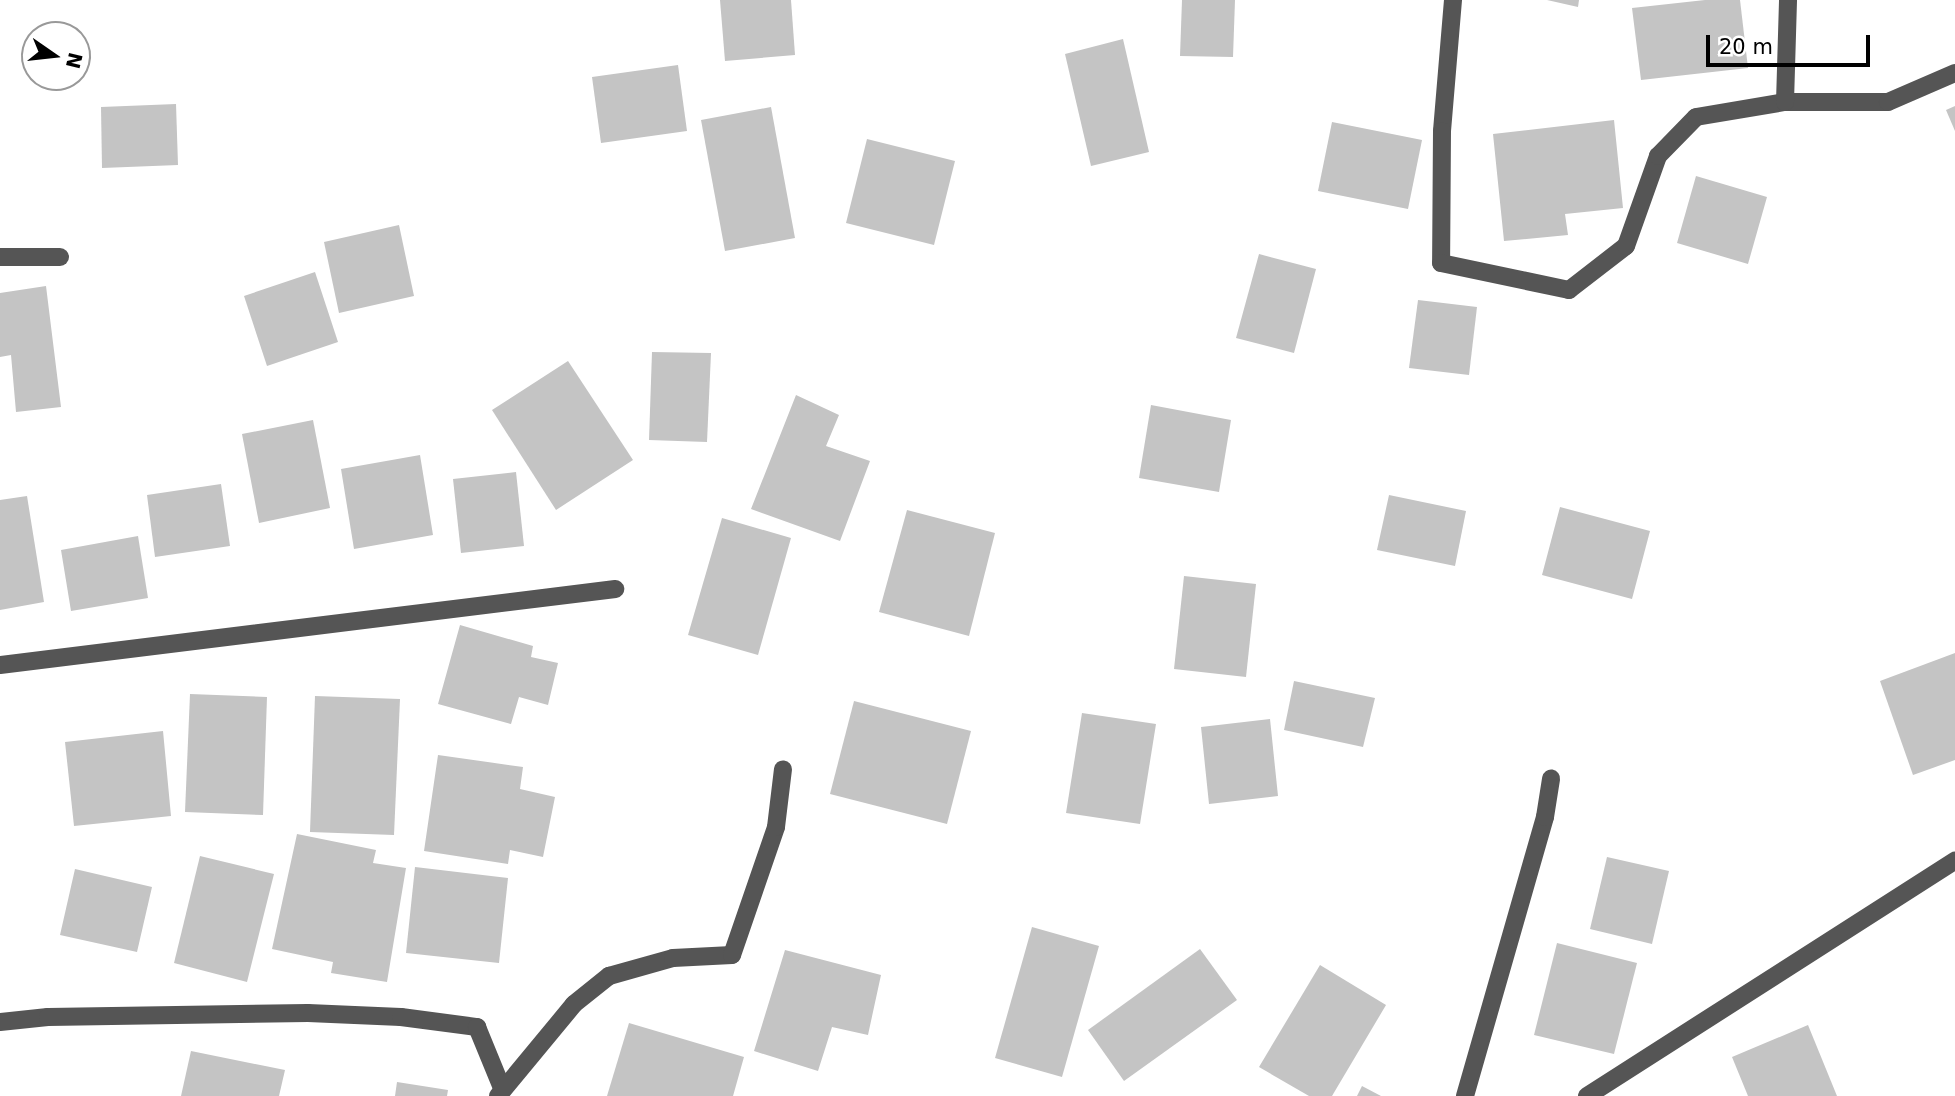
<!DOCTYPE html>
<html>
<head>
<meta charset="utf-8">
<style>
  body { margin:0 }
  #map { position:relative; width:1955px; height:1096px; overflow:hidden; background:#fff; font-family:"DejaVu Sans",sans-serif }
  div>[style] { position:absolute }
  .building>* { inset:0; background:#c4c4c4 }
  .minor>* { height:18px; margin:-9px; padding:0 9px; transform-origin:9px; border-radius:9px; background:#555 }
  span { translate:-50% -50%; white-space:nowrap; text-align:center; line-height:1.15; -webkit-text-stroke:6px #fff; paint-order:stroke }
  .north { position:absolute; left:21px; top:21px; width:70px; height:70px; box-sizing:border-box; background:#fff; border:2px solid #999; border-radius:50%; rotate:104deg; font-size:19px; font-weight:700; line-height:28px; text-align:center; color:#000 }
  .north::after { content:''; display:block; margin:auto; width:24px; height:32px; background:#000; clip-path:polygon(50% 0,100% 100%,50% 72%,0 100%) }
  .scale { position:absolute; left:1706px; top:35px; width:164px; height:32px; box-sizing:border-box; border:4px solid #000; border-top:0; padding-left:9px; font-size:21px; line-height:24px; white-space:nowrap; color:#000; -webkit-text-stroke:5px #fff; paint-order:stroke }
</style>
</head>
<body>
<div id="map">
  <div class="building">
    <div style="clip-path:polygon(720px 0,791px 0,795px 55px,725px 61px)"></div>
    <div style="clip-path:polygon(1182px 0,1235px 0,1233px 57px,1180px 56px)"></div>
    <div style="clip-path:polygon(1547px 0,1579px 0,1578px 7px)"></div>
    <div style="clip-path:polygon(1705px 0,1740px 0,1748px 68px,1641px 80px,1632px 8px)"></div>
    <div style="clip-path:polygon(1123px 39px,1149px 152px,1091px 166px,1065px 54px)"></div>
    <div style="clip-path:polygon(678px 65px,687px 131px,601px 143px,592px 77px)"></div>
    <div style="clip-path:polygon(176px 104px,178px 165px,102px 168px,101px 107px)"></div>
    <div style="clip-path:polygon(1955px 106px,1955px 131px,1946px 110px)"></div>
    <div style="clip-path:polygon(771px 107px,795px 238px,725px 251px,701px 120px)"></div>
    <div style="clip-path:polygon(1614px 120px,1623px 208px,1565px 214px,1568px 235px,1504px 241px,1493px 134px)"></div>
    <div style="clip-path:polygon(1332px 122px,1422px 140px,1408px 209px,1318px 191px)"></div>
    <div style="clip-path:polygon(867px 139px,955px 161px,934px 245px,846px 223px)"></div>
    <div style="clip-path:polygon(1696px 176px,1767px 197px,1748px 264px,1677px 243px)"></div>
    <div style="clip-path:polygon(399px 225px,414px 296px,339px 313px,324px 242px)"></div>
    <div style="clip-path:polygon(1259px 254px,1316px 269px,1294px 353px,1236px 338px)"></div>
    <div style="clip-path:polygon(315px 272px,338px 342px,267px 366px,244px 296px)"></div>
    <div style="clip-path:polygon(46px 286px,61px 407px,16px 412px,11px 355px,0 357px,0 293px)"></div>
    <div style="clip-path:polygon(1418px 300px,1477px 307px,1469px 375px,1409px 368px)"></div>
    <div style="clip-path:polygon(652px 352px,711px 353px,707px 442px,649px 440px)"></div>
    <div style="clip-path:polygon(568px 361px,633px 460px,556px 510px,492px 410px)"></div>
    <div style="clip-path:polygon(796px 395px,839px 415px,826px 446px,870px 461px,840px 541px,751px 509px)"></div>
    <div style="clip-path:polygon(1151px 405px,1231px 420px,1219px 492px,1139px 478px)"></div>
    <div style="clip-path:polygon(313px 420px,330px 508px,259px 523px,242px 434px)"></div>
    <div style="clip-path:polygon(420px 455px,433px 535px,354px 549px,341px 469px)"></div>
    <div style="clip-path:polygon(516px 472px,524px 546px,461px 553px,453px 479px)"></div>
    <div style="clip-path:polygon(221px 484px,230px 546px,155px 557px,147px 495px)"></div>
    <div style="clip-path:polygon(1389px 495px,1466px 511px,1455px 566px,1377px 550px)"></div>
    <div style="clip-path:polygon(27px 496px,44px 602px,0 610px,0 500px)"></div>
    <div style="clip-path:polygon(1560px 507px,1650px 531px,1632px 599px,1542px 575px)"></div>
    <div style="clip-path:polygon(907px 510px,995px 533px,969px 636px,879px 612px)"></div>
    <div style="clip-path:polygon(722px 518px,791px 538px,758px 655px,688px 635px)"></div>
    <div style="clip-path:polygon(138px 536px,148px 598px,71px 611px,61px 550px)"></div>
    <div style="clip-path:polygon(1184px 576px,1256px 584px,1246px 677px,1174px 669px)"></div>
    <div style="clip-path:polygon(460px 625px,533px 646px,531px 657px,558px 663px,548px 705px,519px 697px,511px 724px,438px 704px)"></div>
    <div style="clip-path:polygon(1955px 653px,1955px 760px,1913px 775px,1880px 681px)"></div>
    <div style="clip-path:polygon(1294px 681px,1375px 698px,1363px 747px,1284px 730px)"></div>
    <div style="clip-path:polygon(190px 694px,267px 697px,263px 815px,185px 812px)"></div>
    <div style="clip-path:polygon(315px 696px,400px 699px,394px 835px,310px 832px)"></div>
    <div style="clip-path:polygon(854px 701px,971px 731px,947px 824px,830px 794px)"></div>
    <div style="clip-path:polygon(1082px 713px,1156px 724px,1140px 824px,1066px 813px)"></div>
    <div style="clip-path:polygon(1270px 719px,1278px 796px,1209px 804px,1201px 727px)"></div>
    <div style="clip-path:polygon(163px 731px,171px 816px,74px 826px,65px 742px)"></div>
    <div style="clip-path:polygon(438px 755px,523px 767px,520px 789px,555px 797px,543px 857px,510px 850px,508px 864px,424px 851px)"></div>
    <div style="clip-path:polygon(297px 834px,376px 850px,373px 863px,406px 868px,387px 982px,331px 973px,333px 962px,272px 949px)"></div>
    <div style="clip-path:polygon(200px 856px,274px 874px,247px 982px,174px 963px)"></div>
    <div style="clip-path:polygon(1607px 857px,1669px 871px,1652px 944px,1590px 929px)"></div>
    <div style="clip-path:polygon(415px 867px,508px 878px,499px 963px,406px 953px)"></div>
    <div style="clip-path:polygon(75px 869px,152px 887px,137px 952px,60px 935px)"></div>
    <div style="clip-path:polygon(1032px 927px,1099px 946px,1062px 1077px,995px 1058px)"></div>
    <div style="clip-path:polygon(1557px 943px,1637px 963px,1614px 1054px,1534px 1035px)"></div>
    <div style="clip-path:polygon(1200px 949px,1237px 1000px,1124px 1081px,1088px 1030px)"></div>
    <div style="clip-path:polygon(785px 950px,881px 975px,868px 1035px,832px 1027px,818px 1071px,754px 1051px)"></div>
    <div style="clip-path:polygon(1320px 965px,1386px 1005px,1332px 1096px,1309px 1096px,1259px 1067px)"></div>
    <div style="clip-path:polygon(629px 1023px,744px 1057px,733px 1096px,607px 1096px)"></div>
    <div style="clip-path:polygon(1808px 1025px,1837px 1096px,1748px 1096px,1732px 1057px)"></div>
    <div style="clip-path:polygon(191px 1051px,285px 1070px,279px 1096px,181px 1096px)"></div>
    <div style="clip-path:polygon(397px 1082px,448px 1090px,447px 1096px,395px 1096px)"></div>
    <div style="clip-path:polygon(1362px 1086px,1381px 1096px,1357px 1096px)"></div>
  </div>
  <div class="minor">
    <div style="left:1453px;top:0;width:131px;rotate:94.8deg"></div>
    <div style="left:1442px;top:131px;width:132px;rotate:90.4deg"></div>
    <div style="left:1441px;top:263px;width:131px;rotate:11.9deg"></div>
    <div style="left:1569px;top:290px;width:72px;rotate:-37.7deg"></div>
    <div style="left:1626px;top:246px;width:96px;rotate:-70.4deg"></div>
    <div style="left:1658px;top:156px;width:54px;rotate:-45.7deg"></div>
    <div style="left:1696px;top:117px;width:90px;rotate:-9.6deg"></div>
    <div style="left:1785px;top:102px;width:103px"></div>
    <div style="left:1888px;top:102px;width:73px;rotate:-23.4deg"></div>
    <div style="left:1785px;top:102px;width:102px;rotate:-88.3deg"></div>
    <div style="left:0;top:257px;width:60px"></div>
    <div style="left:0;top:665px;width:620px;rotate:-7.04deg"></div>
    <div style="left:0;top:1022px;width:48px;rotate:-5.9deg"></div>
    <div style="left:48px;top:1017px;width:260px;rotate:-0.9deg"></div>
    <div style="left:308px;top:1013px;width:93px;rotate:2.5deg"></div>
    <div style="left:401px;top:1017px;width:77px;rotate:7.5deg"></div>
    <div style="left:477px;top:1027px;width:66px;rotate:67.7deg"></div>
    <div style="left:498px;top:1096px;width:119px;rotate:-50.4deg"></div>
    <div style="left:574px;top:1004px;width:45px;rotate:-38.7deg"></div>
    <div style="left:609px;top:976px;width:66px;rotate:-15.7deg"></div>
    <div style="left:673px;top:958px;width:59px;rotate:-2.9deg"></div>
    <div style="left:732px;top:955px;width:135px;rotate:-71deg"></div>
    <div style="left:776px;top:827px;width:58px;rotate:-83.1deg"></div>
    <div style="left:1465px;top:1096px;width:290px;rotate:-74deg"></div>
    <div style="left:1545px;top:817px;width:39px;rotate:-81deg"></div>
    <div style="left:1587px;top:1096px;width:437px;rotate:-32.6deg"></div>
  </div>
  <div class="north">N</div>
  <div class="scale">20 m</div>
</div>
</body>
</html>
